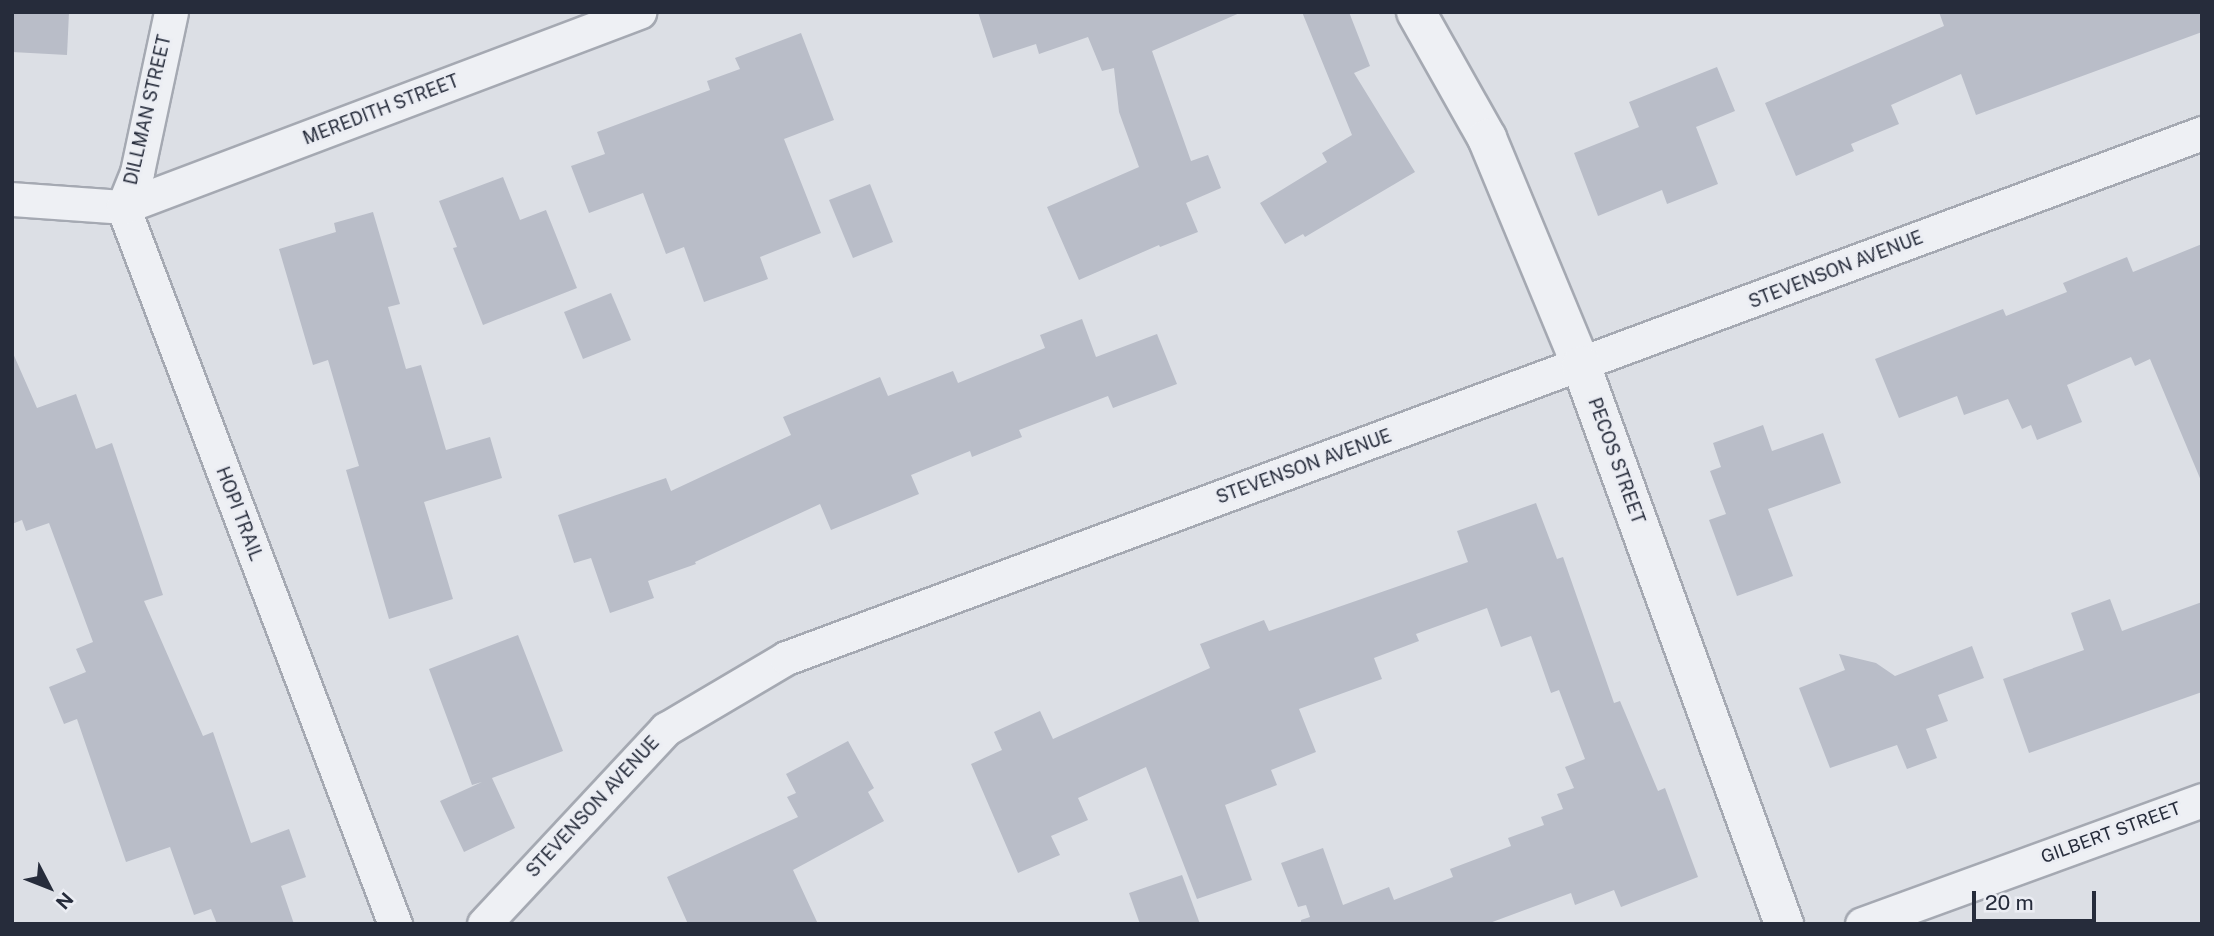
<!DOCTYPE html>
<html>
<head>
<meta charset="utf-8">
<style>
  body { margin:0 }
  #map { position:relative; width:2214px; height:936px; overflow:hidden; background:#dcdfe5; font-family:"Public Sans",sans-serif }
  div>[style] { position:absolute }
  .building>* { inset:0; background:#b9bdc8 }
  .roads { filter:drop-shadow(2px 0 #a5a9b2) drop-shadow(-2px 0 #a5a9b2) drop-shadow(0 2px #a5a9b2) drop-shadow(0 -2px #a5a9b2) }
  .minor>* { height:33px; margin:-16.5px; padding:0 16.5px; transform-origin:16.5px; border-radius:16.5px; background:#eef0f4 }
  .tertiary>* { height:38px; margin:-19px; padding:0 19px; transform-origin:19px; border-radius:19px; background:#eef0f4 }
  span { translate:-50% -50%; white-space:nowrap; text-align:center; line-height:1.15; -webkit-text-stroke:5px #ebedf3; paint-order:stroke }
  .street-label { font-size:18px; color:#262c3b }
  .frame { position:absolute; inset:0; border:14px solid #262c3b; pointer-events:none }
  .north { position:absolute; left:14px; top:852px; width:70px; height:70px; -webkit-text-stroke:5px #ebedf3; paint-order:stroke; rotate:132deg; font-size:19px; font-weight:700; line-height:28px; text-align:center; color:#262c3b }
  .north::after { content:''; display:block; margin:auto; width:24px; height:32px; background:#262c3b; clip-path:polygon(50% 0,100% 100%,50% 72%,0 100%) }
  .scale { position:absolute; left:1972px; top:891px; width:124px; height:32px; box-sizing:border-box; border:4px solid #262c3b; border-top:0; padding-left:9px; font-size:21px; line-height:24px; white-space:nowrap; color:#262c3b; -webkit-text-stroke:5px #ebedf3; paint-order:stroke }
</style>
</head>
<body>
<div id="map">
  <div class="building">
    <div style="clip-path:polygon(12px 12px,69px 12px,67px 55px,12px 52px)"></div>
    <div style="clip-path:polygon(978px 12px,1242px 12px,1152px 51px,1191px 161px,1208px 155px,1221px 188px,1186px 203px,1198px 232px,1160px 247px,1159px 245px,1079px 280px,1047px 207px,1139px 167px,1119px 112px,1114px 68px,1102px 71px,1088px 37px,1039px 54px,1036px 44px,993px 58px)"></div>
    <div style="clip-path:polygon(1302px 12px,1349px 12px,1370px 66px,1354px 73px,1415px 172px,1305px 237px,1303px 234px,1285px 244px,1260px 203px,1327px 162px,1322px 153px,1352px 135px)"></div>
    <div style="clip-path:polygon(1939px 12px,2202px 12px,2202px 32px,1976px 115px,1961px 74px,1891px 105px,1899px 124px,1851px 144px,1854px 151px,1796px 176px,1765px 103px,1944px 26px)"></div>
    <div style="clip-path:polygon(801px 33px,834px 120px,784px 139px,821px 233px,760px 257px,768px 279px,704px 302px,684px 247px,666px 254px,643px 193px,589px 213px,571px 166px,605px 154px,597px 132px,710px 90px,707px 81px,740px 69px,735px 58px)"></div>
    <div style="clip-path:polygon(1717px 67px,1735px 111px,1696px 127px,1718px 184px,1667px 204px,1662px 190px,1598px 216px,1574px 153px,1639px 127px,1629px 102px)"></div>
    <div style="clip-path:polygon(503px 177px,520px 220px,546px 210px,577px 288px,483px 325px,453px 248px,457px 247px,439px 201px)"></div>
    <div style="clip-path:polygon(870px 184px,893px 242px,853px 258px,829px 200px)"></div>
    <div style="clip-path:polygon(373px 212px,400px 304px,388px 307px,406px 369px,421px 365px,446px 450px,490px 437px,502px 478px,424px 502px,453px 599px,389px 619px,346px 470px,359px 466px,328px 360px,313px 365px,279px 249px,336px 232px,334px 223px)"></div>
    <div style="clip-path:polygon(2202px 244px,2202px 483px,2150px 359px,2135px 366px,2131px 357px,2067px 385px,2082px 422px,2037px 440px,2031px 425px,2022px 429px,2008px 399px,1964px 415px,1957px 396px,1899px 418px,1875px 359px,2003px 309px,2006px 316px,2067px 292px,2063px 283px,2127px 257px,2133px 272px)"></div>
    <div style="clip-path:polygon(611px 293px,631px 340px,583px 359px,564px 312px)"></div>
    <div style="clip-path:polygon(1082px 319px,1096px 357px,1157px 334px,1177px 384px,1113px 408px,1108px 396px,1019px 430px,1022px 437px,972px 457px,970px 451px,911px 475px,919px 494px,831px 530px,820px 504px,695px 562px,696px 564px,648px 581px,654px 598px,610px 613px,591px 558px,574px 563px,558px 515px,666px 478px,671px 491px,791px 435px,783px 417px,880px 377px,888px 396px,953px 371px,958px 383px,1045px 348px,1040px 335px)"></div>
    <div style="clip-path:polygon(12px 351px,37px 408px,76px 394px,96px 449px,112px 443px,163px 595px,144px 601px,203px 736px,213px 732px,251px 843px,289px 829px,306px 877px,281px 886px,294px 924px,217px 924px,211px 909px,194px 915px,170px 847px,126px 862px,77px 719px,64px 724px,49px 687px,86px 672px,76px 649px,93px 642px,49px 523px,26px 531px,22px 520px,12px 524px)"></div>
    <div style="clip-path:polygon(1763px 425px,1772px 451px,1823px 433px,1841px 483px,1768px 509px,1793px 576px,1737px 596px,1709px 520px,1726px 514px,1710px 471px,1721px 467px,1713px 443px)"></div>
    <div style="clip-path:polygon(1536px 503px,1557px 559px,1563px 557px,1614px 703px,1620px 701px,1658px 791px,1665px 788px,1698px 877px,1621px 907px,1614px 890px,1575px 905px,1571px 893px,1487px 924px,1301px 924px,1301px 920px,1310px 917px,1306px 905px,1298px 907px,1281px 863px,1323px 848px,1343px 905px,1389px 887px,1394px 900px,1453px 877px,1450px 869px,1511px 846px,1508px 838px,1544px 825px,1541px 817px,1563px 809px,1557px 794px,1574px 788px,1565px 767px,1585px 759px,1559px 690px,1551px 693px,1531px 636px,1501px 647px,1487px 608px,1416px 634px,1419px 641px,1374px 658px,1382px 679px,1299px 709px,1316px 752px,1271px 770px,1277px 785px,1225px 805px,1252px 880px,1197px 899px,1146px 767px,1078px 798px,1088px 820px,1051px 836px,1060px 855px,1018px 873px,971px 764px,1002px 750px,994px 732px,1040px 711px,1053px 739px,1210px 668px,1200px 644px,1264px 620px,1269px 631px,1468px 562px,1457px 531px)"></div>
    <div style="clip-path:polygon(2110px 599px,2122px 631px,2202px 602px,2202px 692px,2029px 753px,2003px 679px,2084px 650px,2071px 613px)"></div>
    <div style="clip-path:polygon(518px 635px,563px 751px,492px 778px,515px 828px,464px 852px,440px 801px,482px 782px,472px 785px,429px 669px)"></div>
    <div style="clip-path:polygon(1972px 646px,1984px 678px,1938px 695px,1948px 721px,1926px 729px,1937px 758px,1907px 769px,1897px 745px,1830px 768px,1799px 688px,1845px 670px,1839px 654px,1876px 663px,1895px 676px)"></div>
    <div style="clip-path:polygon(848px 741px,874px 788px,868px 792px,884px 821px,793px 870px,818px 924px,688px 924px,667px 877px,798px 817px,787px 797px,796px 793px,786px 774px)"></div>
    <div style="clip-path:polygon(1182px 875px,1200px 924px,1140px 924px,1129px 893px)"></div>
  </div>
  <div class="roads">
    <div class="minor">
      <div style="left:12px;top:199px;width:111px;rotate:4.1deg"></div>
      <div style="left:123px;top:207px;width:767px;rotate:69.23deg"></div>
      <div style="left:123px;top:207px;width:552px;rotate:-20.7deg"></div>
      <div style="left:123px;top:207px;width:38px;rotate:-68deg"></div>
      <div style="left:137px;top:172px;width:164px;rotate:-78deg"></div>
      <div style="left:484px;top:924px;width:267px;rotate:-47deg"></div>
      <div style="left:666px;top:729px;width:139px;rotate:-30.6deg"></div>
      <div style="left:786px;top:658px;width:1510px;rotate:-20.34deg"></div>
      <div style="left:1862px;top:924px;width:362px;rotate:-20deg"></div>
    </div>
    <div class="tertiary">
      <div style="left:1416px;top:12px;width:145px;rotate:60.6deg"></div>
      <div style="left:1487px;top:138px;width:246px;rotate:67.5deg"></div>
      <div style="left:1581px;top:365px;width:595px;rotate:70.04deg"></div>
    </div>
  </div>
  <div class="street-label">
    <span style="left:148px;top:110px;rotate:-77deg">DILLMAN STREET</span>
    <span style="left:381px;top:110px;rotate:-21deg">MEREDITH STREET</span>
    <span style="left:1836px;top:270px;rotate:-21deg">STEVENSON AVENUE</span>
    <span style="left:1616px;top:461px;rotate:70deg">PECOS STREET</span>
    <span style="left:1304px;top:467px;rotate:-20deg">STEVENSON AVENUE</span>
    <span style="left:239px;top:514px;rotate:69deg">HOPI TRAIL</span>
    <span style="left:593px;top:807px;rotate:-47deg">STEVENSON AVENUE</span>
    <span style="left:2111px;top:833px;rotate:-20deg">GILBERT STREET</span>
  </div>
  <div class="frame"></div>
  <div class="north">N</div>
  <div class="scale">20 m</div>
</div>
</body>
</html>
